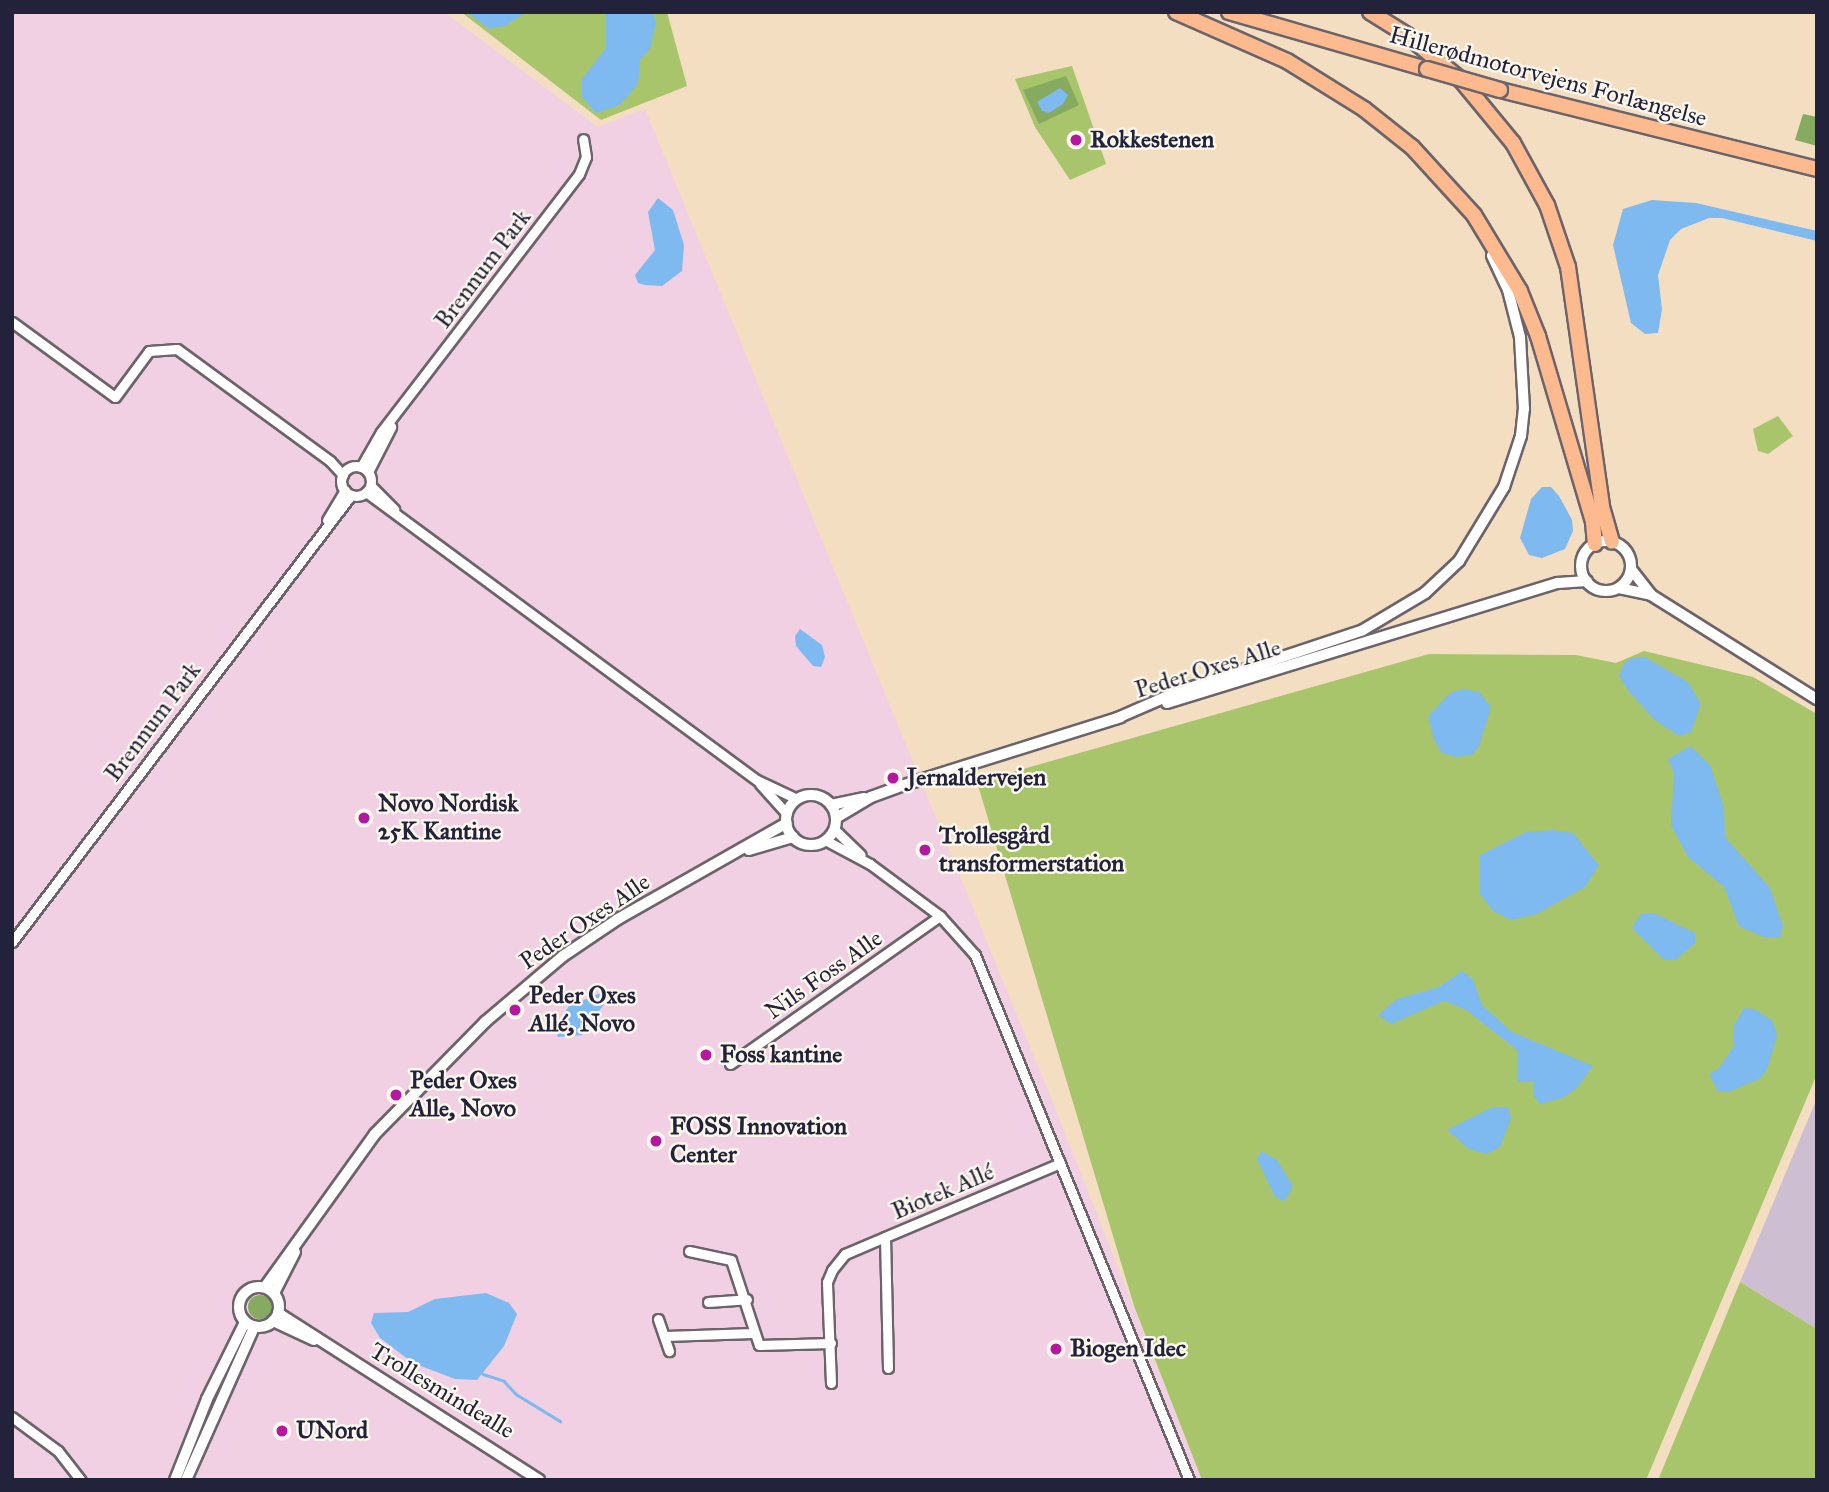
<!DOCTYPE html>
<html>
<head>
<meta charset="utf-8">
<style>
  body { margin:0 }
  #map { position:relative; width:1829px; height:1492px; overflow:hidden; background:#f3dec2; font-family:"IM FELL Great Primer",serif }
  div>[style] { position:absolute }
  .built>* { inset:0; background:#f1d0e3 }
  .industrial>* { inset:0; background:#cebed1 }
  .green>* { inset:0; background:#a8c56c }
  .forest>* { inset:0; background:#86aa60 }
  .round { border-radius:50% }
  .water>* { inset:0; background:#7eb9f0 }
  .stream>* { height:2.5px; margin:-1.25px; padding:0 1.25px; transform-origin:1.25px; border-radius:1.25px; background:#7eb9f0 }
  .roads { filter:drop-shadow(2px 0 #6b646a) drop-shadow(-2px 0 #6b646a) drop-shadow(0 2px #6b646a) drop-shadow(0 -2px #6b646a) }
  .minor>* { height:9px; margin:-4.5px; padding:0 4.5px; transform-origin:4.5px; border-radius:4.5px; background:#fff }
  .minor>.ring { margin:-4.5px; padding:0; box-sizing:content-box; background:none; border:9px solid #fff; border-radius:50% }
  .tertiary>* { height:10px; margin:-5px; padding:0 5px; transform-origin:5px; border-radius:5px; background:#fff }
  .tertiary>.ring { margin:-5px; padding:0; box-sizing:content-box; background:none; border:10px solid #fff; border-radius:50% }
  .trunk>* { height:14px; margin:-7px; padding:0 7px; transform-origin:7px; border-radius:7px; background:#fcba8e }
  .bridges { filter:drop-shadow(2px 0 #6b646a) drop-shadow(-2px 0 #6b646a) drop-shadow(0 2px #6b646a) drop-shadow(0 -2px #6b646a) }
  .trunk-bridge>* { height:14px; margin:-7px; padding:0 7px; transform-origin:7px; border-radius:7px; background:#fcba8e }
  .dots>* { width:19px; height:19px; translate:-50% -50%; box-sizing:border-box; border:4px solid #fbf7ec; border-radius:50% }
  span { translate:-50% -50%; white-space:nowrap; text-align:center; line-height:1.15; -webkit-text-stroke:5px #fbf7ec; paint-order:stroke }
  .street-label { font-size:24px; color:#22223b }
  .poi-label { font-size:24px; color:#22223b; font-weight:700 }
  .left { translate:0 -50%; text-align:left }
  .frame { position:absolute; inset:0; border:14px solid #22223b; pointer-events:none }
</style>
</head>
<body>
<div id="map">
  <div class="built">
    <div style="clip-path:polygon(12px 12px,444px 12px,598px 127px,645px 109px,1049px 1093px,1202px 1480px,12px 1480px)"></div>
  </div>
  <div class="industrial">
    <div style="clip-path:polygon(1817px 1098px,1817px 1329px,1740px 1282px)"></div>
  </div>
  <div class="green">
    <div style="clip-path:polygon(461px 12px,667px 12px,687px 86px,601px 120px)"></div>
    <div style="clip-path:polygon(1072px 66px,1106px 164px,1070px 180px,1035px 127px,1015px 79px)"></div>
    <div style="clip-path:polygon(1778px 416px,1793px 436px,1768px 454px,1758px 451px,1753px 429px)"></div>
    <div style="clip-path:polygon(1644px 651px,1753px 677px,1817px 714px,1817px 1074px,1646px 1480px,1202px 1480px,1134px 1306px,977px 782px,1429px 654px,1576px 655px,1616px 663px)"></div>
    <div style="clip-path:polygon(1740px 1282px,1817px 1329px,1817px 1480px,1658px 1480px)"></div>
  </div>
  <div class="forest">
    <div style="clip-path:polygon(1066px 76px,1079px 105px,1039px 124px,1023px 90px)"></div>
    <div style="clip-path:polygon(1803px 114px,1817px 117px,1817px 146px,1795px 140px)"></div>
    <div class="round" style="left:248px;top:1295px;width:24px;height:24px"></div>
  </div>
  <div class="water">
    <div style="clip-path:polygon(467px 12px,527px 12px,505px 26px,489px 29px)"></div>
    <div style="clip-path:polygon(606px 12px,653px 12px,656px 23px,650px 49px,640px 60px,638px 84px,620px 105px,596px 113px,582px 97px,582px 79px,606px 48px)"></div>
    <div style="clip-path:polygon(1060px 88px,1068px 95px,1063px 104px,1049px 113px,1042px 111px,1037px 102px)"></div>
    <div style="clip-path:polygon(658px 198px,673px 210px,684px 245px,682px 271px,662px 286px,645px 285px,638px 283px,635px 275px,655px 250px,648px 212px)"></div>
    <div style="clip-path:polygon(1652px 200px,1696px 203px,1817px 231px,1817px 241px,1722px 218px,1709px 218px,1681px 229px,1670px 240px,1658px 275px,1662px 309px,1658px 333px,1645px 334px,1631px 323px,1613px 245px,1623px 209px)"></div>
    <div style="clip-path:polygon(1542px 487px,1551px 487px,1559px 496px,1572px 520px,1573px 531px,1565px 549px,1542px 558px,1529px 555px,1520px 538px,1531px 499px)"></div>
    <div style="clip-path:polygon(800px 629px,822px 645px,825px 657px,821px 667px,813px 666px,796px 646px,795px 636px)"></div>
    <div style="clip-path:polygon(1635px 657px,1645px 657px,1688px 682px,1701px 704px,1691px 732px,1679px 736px,1656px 721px,1630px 693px,1619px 676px,1624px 663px)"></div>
    <div style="clip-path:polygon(1463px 689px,1479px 692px,1491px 707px,1479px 746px,1472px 755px,1456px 757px,1442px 753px,1434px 740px,1428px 716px,1450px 693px)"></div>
    <div style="clip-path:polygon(1690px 746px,1710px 765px,1724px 808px,1725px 837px,1770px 888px,1783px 926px,1780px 938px,1763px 937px,1739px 926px,1724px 887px,1688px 857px,1671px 825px,1674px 773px,1668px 759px)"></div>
    <div style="clip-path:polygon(1553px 830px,1573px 833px,1599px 865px,1585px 887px,1537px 914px,1511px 920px,1493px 911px,1480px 894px,1480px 855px,1526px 832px)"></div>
    <div style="clip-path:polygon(1654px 913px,1695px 933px,1695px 943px,1676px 960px,1664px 960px,1632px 928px,1641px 914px)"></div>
    <div style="clip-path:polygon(1462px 971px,1473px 979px,1482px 1005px,1512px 1032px,1593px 1066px,1577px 1088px,1563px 1098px,1540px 1104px,1533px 1095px,1533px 1082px,1518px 1082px,1517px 1050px,1466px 1010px,1444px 1001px,1391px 1024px,1378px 1015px,1397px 999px,1439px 987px)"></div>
    <div style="clip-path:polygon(603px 992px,608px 993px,607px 1000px,582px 1035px,558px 1037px,555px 1028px,569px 1006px)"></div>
    <div style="clip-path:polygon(1744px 1008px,1754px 1009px,1773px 1021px,1777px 1035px,1768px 1067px,1761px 1078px,1729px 1092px,1718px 1092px,1709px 1074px,1719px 1068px,1734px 1046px,1733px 1027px)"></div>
    <div style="clip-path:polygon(1493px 1107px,1508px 1107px,1511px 1118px,1500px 1147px,1487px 1154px,1469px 1149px,1447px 1130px)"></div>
    <div style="clip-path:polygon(1261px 1151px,1277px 1160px,1293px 1186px,1285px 1201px,1275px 1197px,1257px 1159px)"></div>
    <div style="clip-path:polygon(486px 1293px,509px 1303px,517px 1314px,504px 1346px,477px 1380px,455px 1379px,413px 1363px,380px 1338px,371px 1323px,374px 1313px,408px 1312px,435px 1299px)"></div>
  </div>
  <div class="stream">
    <div style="left:483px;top:1374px;width:22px;rotate:18deg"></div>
    <div style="left:504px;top:1381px;width:18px;rotate:47deg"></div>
    <div style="left:516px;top:1394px;width:52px;rotate:31.5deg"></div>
  </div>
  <div class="roads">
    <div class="minor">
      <div style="left:12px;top:322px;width:127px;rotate:36.1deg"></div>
      <div style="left:115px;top:397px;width:57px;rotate:-53.5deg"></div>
      <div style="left:149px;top:351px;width:28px;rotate:-4deg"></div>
      <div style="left:177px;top:349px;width:190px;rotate:36.2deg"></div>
      <div style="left:330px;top:461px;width:19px;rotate:47deg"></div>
      <div class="ring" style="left:341px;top:466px;width:21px;height:21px"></div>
      <div style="left:361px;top:467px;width:40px;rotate:-60.3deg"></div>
      <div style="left:381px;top:432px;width:325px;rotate:-52.5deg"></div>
      <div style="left:579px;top:174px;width:18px;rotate:-68deg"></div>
      <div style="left:586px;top:157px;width:18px;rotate:-99deg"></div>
      <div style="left:368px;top:472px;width:51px;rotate:-62.9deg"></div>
      <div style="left:371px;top:486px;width:33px;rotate:45deg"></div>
      <div style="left:366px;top:492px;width:486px;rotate:36.4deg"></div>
      <div style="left:757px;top:780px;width:44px;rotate:25.4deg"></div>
      <div style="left:327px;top:520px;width:35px;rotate:-59deg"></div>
      <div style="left:760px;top:784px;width:40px;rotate:48deg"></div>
      <div style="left:834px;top:829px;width:37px;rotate:44deg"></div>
      <div style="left:825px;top:840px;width:51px;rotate:28.1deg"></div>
      <div style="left:870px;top:864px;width:87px;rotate:36.6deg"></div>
      <div style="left:940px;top:916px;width:52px;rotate:48.1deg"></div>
      <div style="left:975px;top:955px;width:567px;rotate:67.82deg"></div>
      <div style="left:12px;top:942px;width:561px;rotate:-52.82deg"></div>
      <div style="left:730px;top:1064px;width:257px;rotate:-35.2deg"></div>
      <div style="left:689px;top:1251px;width:43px;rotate:12.1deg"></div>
      <div style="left:731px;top:1260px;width:89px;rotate:71.8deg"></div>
      <div style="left:759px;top:1345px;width:72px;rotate:-1.6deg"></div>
      <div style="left:708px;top:1302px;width:39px;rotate:-4deg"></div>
      <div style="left:658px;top:1319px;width:34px;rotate:71deg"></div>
      <div style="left:666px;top:1336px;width:87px;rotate:-2deg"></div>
      <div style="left:888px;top:1368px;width:131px;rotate:-91.3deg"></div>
      <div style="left:885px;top:1237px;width:190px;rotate:-22.9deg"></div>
      <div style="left:831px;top:1383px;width:101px;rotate:-92.3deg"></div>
      <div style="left:827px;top:1282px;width:13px;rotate:-67deg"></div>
      <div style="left:832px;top:1270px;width:21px;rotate:-51deg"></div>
      <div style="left:845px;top:1254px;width:43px;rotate:-23deg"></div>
      <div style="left:12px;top:1417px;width:57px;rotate:36.5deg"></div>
      <div style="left:58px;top:1451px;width:37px;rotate:52deg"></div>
    </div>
    <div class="tertiary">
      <div class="ring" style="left:1581px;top:541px;width:40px;height:40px"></div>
      <div style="left:1631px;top:569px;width:33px;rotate:52deg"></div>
      <div style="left:1651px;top:595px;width:196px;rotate:32.1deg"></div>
      <div style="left:1619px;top:588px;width:33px;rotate:12deg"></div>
      <div style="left:1167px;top:703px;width:409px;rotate:-17.1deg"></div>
      <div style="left:1558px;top:583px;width:29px;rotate:-4deg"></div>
      <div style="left:1115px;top:719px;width:68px;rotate:-23.5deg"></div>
      <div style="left:1177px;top:692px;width:196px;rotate:-18.4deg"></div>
      <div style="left:1363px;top:630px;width:72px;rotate:-30.8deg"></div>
      <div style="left:1425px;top:593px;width:47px;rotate:-43.3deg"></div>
      <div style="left:1459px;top:561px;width:87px;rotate:-58.7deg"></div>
      <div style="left:1504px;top:487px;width:54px;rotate:-71.6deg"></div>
      <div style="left:1521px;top:436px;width:27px;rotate:-84deg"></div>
      <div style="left:1524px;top:409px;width:72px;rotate:-93.2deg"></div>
      <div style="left:1520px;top:337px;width:49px;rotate:-104.3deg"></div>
      <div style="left:1508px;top:290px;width:38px;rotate:-115deg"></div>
      <div class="ring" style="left:786px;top:795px;width:40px;height:40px"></div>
      <div style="left:831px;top:805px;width:34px;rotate:-12deg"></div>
      <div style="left:836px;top:818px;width:41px;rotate:-31deg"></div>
      <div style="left:871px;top:797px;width:35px;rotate:-20deg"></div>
      <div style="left:904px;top:785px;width:227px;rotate:-17.4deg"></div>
      <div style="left:749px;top:850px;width:46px;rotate:-16.5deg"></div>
      <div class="ring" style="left:239px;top:1287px;width:30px;height:30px"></div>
      <div style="left:265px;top:1287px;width:188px;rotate:-54.3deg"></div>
      <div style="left:375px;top:1134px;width:157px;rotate:-45.5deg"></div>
      <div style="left:485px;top:1022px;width:102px;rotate:-40.2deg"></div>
      <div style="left:563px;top:956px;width:66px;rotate:-33.9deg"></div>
      <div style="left:618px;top:919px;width:194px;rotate:-29.6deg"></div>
      <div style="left:274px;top:1293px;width:46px;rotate:-62.9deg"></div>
      <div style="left:278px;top:1313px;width:310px;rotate:32.6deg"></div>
      <div style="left:273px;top:1321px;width:45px;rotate:24.9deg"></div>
      <div style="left:175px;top:1480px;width:87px;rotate:-68.4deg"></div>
      <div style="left:207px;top:1399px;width:86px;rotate:-63.7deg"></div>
      <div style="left:186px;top:1480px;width:167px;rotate:-66deg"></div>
    </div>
    <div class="trunk">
      <div style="left:1176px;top:12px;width:121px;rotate:23.8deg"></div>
      <div style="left:1287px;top:61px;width:91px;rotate:31.9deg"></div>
      <div style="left:1364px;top:109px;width:61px;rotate:38.4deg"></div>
      <div style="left:1412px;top:147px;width:92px;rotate:47.6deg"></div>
      <div style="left:1474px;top:215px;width:89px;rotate:58.8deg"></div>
      <div style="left:1520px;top:291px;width:48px;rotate:68.2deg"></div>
      <div style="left:1538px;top:336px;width:194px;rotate:73.5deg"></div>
      <div style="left:1593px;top:522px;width:22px;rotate:85deg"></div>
      <div style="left:1229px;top:12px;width:206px;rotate:16.1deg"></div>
      <div style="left:1370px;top:12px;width:44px;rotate:31.9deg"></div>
      <div style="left:1407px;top:35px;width:70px;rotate:39.8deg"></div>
      <div style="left:1461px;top:80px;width:82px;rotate:50.5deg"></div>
      <div style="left:1513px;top:143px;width:71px;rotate:61.3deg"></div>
      <div style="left:1547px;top:205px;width:65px;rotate:71.3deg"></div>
      <div style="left:1568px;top:267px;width:242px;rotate:81.9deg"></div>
      <div style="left:1602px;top:507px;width:36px;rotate:74deg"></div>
      <div style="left:1500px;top:90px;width:327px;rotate:14deg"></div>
    </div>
  </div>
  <div class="bridges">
    <div class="trunk-bridge">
      <div style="left:1427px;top:69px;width:76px;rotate:16deg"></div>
    </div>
  </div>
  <div class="dots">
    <div style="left:1076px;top:140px;background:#b5179e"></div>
    <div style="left:893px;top:778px;background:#b5179e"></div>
    <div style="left:364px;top:818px;background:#b5179e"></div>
    <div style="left:925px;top:850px;background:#b5179e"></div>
    <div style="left:515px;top:1010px;background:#b5179e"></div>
    <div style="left:706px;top:1055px;background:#b5179e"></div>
    <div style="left:396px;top:1095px;background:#b5179e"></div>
    <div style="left:656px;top:1141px;background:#b5179e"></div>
    <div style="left:1056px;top:1349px;background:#b5179e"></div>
    <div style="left:282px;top:1431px;background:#b5179e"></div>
  </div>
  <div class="street-label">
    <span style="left:1548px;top:77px;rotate:15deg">Hillerødmotorvejens Forlængelse</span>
    <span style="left:483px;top:269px;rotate:-53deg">Brennum Park</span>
    <span style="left:1208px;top:669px;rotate:-17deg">Peder Oxes Alle</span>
    <span style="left:153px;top:722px;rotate:-53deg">Brennum Park</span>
    <span style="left:585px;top:922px;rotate:-34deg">Peder Oxes Alle</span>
    <span style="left:824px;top:975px;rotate:-35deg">Nils Foss Alle</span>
    <span style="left:943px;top:1192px;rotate:-23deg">Biotek Allé</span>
    <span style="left:442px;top:1391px;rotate:31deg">Trollesmindealle</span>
  </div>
  <div class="poi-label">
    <span class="left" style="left:1090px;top:140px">Rokkestenen</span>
    <span class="left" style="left:907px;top:778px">Jernaldervejen</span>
    <span class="left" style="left:378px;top:818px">Novo Nordisk<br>25K Kantine</span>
    <span class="left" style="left:939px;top:850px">Trollesgård<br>transformerstation</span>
    <span class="left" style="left:529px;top:1010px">Peder Oxes<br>Allé, Novo</span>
    <span class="left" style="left:720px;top:1055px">Foss kantine</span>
    <span class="left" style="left:410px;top:1095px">Peder Oxes<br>Alle, Novo</span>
    <span class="left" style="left:670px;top:1141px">FOSS Innovation<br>Center</span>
    <span class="left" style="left:1070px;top:1349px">Biogen Idec</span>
    <span class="left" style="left:296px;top:1431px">UNord</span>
  </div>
  <div class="frame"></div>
</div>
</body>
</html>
